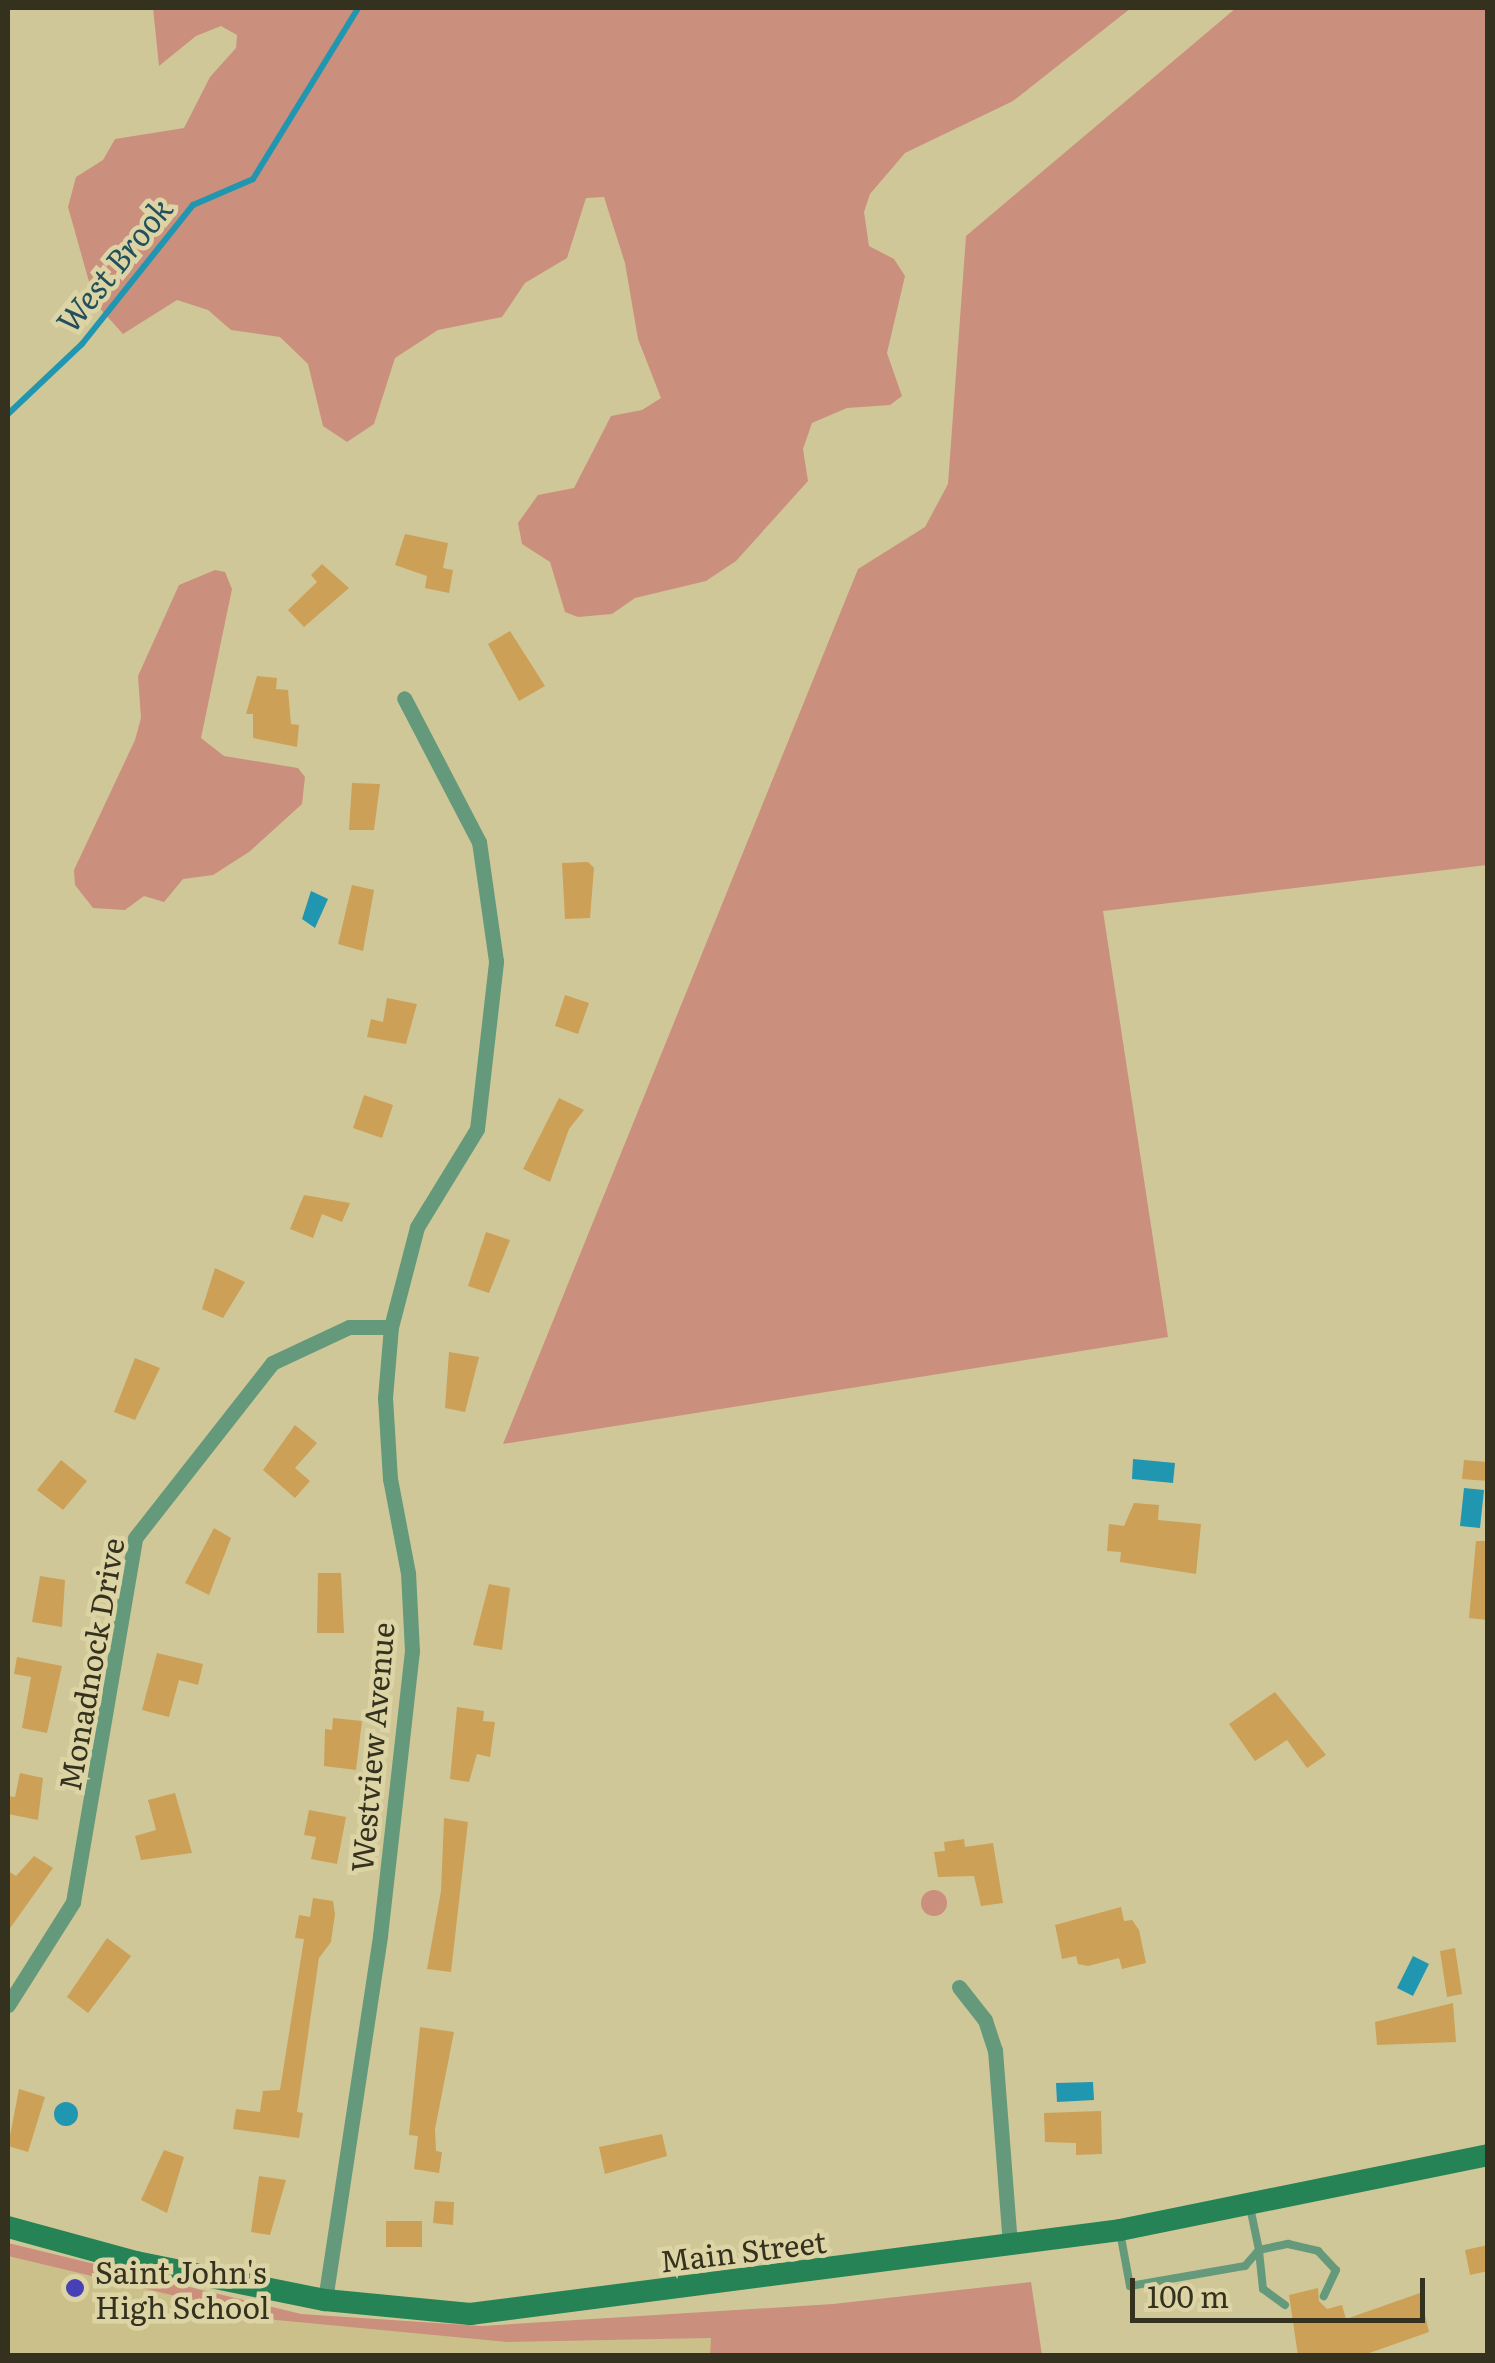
<!DOCTYPE html>
<html>
<head>
<meta charset="utf-8">
<style>
  body { margin:0 }
  #map { position:relative; width:1495px; height:2363px; overflow:hidden; background:#d0c798; font-family:Literata,serif }
  div>[style] { position:absolute }
  .built>* { inset:0; background:#cbc089 }
  .green>* { inset:0; background:#cb8f7d }
  .round { border-radius:50% }
  .water>* { inset:0; background:#2196b1 }
  .stream>* { height:6px; margin:-3px; padding:0 3px; transform-origin:3px; border-radius:3px; background:#2196b1 }
  .building>* { inset:0; background:#cca057 }
  .service>* { height:8px; margin:-4px; padding:0 4px; transform-origin:4px; border-radius:4px; background:#649a7b }
  .minor>* { height:15px; margin:-7.5px; padding:0 7.5px; transform-origin:7.5px; border-radius:7.5px; background:#649a7b }
  .secondary>* { height:22px; margin:-11px; padding:0 11px; transform-origin:11px; border-radius:11px; background:#258356 }
  .dots>* { width:28px; height:28px; translate:-50% -50%; box-sizing:border-box; border:5px solid #ddd4a5; border-radius:50% }
  span { translate:-50% -50%; white-space:nowrap; text-align:center; line-height:1.15; -webkit-text-stroke:9px #ddd4a5; paint-order:stroke }
  .street-label { font-size:30px; color:#34311e }
  .poi-label { font-size:30px; color:#34311e }
  .left { translate:0 -50%; text-align:left }
  .water-label { font-size:32px; color:#214f5b; font-style:italic }
  .frame { position:absolute; inset:0; border:10px solid #34311e; pointer-events:none }
  .scale { position:absolute; left:1130px; top:2278px; width:295px; height:45px; box-sizing:border-box; border:5px solid #34311e; border-top:0; padding-left:12px; font-size:30px; line-height:35px; white-space:nowrap; color:#34311e; -webkit-text-stroke:8px #ddd4a5; paint-order:stroke }
</style>
</head>
<body>
<div id="map">
  <div class="built">
    <div style="clip-path:polygon(8px 2256px,276px 2320px,507px 2342px,712px 2338px,710px 2356px,8px 2356px)"></div>
  </div>
  <div class="green">
    <div style="clip-path:polygon(153px 8px,1131px 8px,1013px 101px,905px 153px,870px 194px,864px 212px,869px 246px,894px 259px,905px 276px,887px 353px,902px 396px,890px 405px,847px 408px,812px 423px,803px 449px,808px 481px,736px 561px,706px 581px,635px 598px,612px 614px,578px 617px,565px 612px,550px 562px,522px 544px,518px 523px,538px 495px,574px 488px,611px 416px,642px 410px,661px 398px,638px 339px,625px 263px,604px 197px,586px 198px,567px 258px,525px 283px,502px 317px,438px 330px,395px 358px,374px 424px,347px 442px,323px 426px,308px 364px,280px 337px,231px 330px,208px 310px,177px 300px,123px 334px,95px 303px,68px 207px,76px 177px,103px 160px,115px 139px,184px 128px,210px 77px,236px 48px,237px 35px,221px 26px,196px 36px,159px 66px)"></div>
    <div style="clip-path:polygon(1236px 8px,1487px 8px,1487px 865px,1103px 911px,1168px 1337px,503px 1444px,858px 569px,925px 527px,948px 484px,966px 236px)"></div>
    <div style="clip-path:polygon(215px 570px,225px 572px,232px 589px,201px 738px,224px 756px,298px 768px,305px 777px,302px 804px,249px 852px,213px 875px,183px 879px,164px 902px,144px 896px,125px 910px,93px 908px,75px 885px,74px 870px,135px 740px,141px 718px,138px 676px,179px 585px)"></div>
    <div class="round" style="left:921px;top:1890px;width:26px;height:26px"></div>
    <div style="clip-path:polygon(8px 2243px,301px 2314px,482px 2326px,833px 2304px,1031px 2282px,1042px 2355px,710px 2355px,711px 2338px,507px 2342px,276px 2320px,8px 2256px)"></div>
  </div>
  <div class="water">
    <div style="clip-path:polygon(311px 891px,328px 899px,315px 928px,302px 919px)"></div>
    <div style="clip-path:polygon(1133px 1459px,1175px 1463px,1173px 1483px,1132px 1479px)"></div>
    <div style="clip-path:polygon(1464px 1488px,1484px 1490px,1480px 1528px,1460px 1526px)"></div>
    <div style="clip-path:polygon(1413px 1956px,1429px 1964px,1413px 1996px,1397px 1988px)"></div>
    <div style="clip-path:polygon(1093px 2082px,1094px 2100px,1057px 2102px,1056px 2083px)"></div>
    <div class="round" style="left:54px;top:2102px;width:24px;height:24px"></div>
  </div>
  <div class="stream">
    <div style="left:8px;top:414px;width:102px;rotate:-43.4deg"></div>
    <div style="left:82px;top:344px;width:178px;rotate:-51.4deg"></div>
    <div style="left:193px;top:205px;width:65px;rotate:-23.4deg"></div>
    <div style="left:253px;top:179px;width:201px;rotate:-58.4deg"></div>
  </div>
  <div class="building">
    <div style="clip-path:polygon(405px 534px,448px 543px,443px 568px,453px 570px,449px 593px,425px 588px,427px 576px,395px 565px)"></div>
    <div style="clip-path:polygon(322px 564px,349px 588px,304px 627px,288px 610px,317px 582px,311px 575px)"></div>
    <div style="clip-path:polygon(510px 631px,545px 686px,519px 701px,488px 644px)"></div>
    <div style="clip-path:polygon(257px 676px,277px 678px,276px 689px,288px 690px,291px 724px,299px 725px,297px 747px,253px 738px,253px 714px,246px 714px)"></div>
    <div style="clip-path:polygon(352px 783px,380px 784px,374px 830px,349px 830px)"></div>
    <div style="clip-path:polygon(588px 862px,594px 868px,590px 918px,565px 919px,562px 863px)"></div>
    <div style="clip-path:polygon(352px 885px,374px 890px,363px 951px,338px 944px)"></div>
    <div style="clip-path:polygon(565px 995px,589px 1003px,578px 1034px,555px 1026px)"></div>
    <div style="clip-path:polygon(387px 998px,417px 1004px,406px 1044px,367px 1037px,371px 1019px,383px 1022px)"></div>
    <div style="clip-path:polygon(364px 1095px,393px 1105px,382px 1138px,353px 1128px)"></div>
    <div style="clip-path:polygon(559px 1098px,584px 1110px,569px 1129px,550px 1182px,523px 1169px)"></div>
    <div style="clip-path:polygon(304px 1195px,350px 1203px,342px 1222px,322px 1214px,313px 1238px,290px 1229px)"></div>
    <div style="clip-path:polygon(486px 1232px,510px 1240px,489px 1293px,468px 1286px)"></div>
    <div style="clip-path:polygon(215px 1268px,245px 1282px,223px 1318px,202px 1309px)"></div>
    <div style="clip-path:polygon(449px 1352px,479px 1357px,465px 1412px,445px 1408px)"></div>
    <div style="clip-path:polygon(135px 1358px,160px 1368px,135px 1420px,114px 1412px)"></div>
    <div style="clip-path:polygon(295px 1425px,317px 1443px,295px 1468px,310px 1481px,295px 1498px,263px 1470px)"></div>
    <div style="clip-path:polygon(61px 1460px,87px 1481px,63px 1510px,37px 1490px)"></div>
    <div style="clip-path:polygon(1464px 1460px,1488px 1462px,1488px 1481px,1462px 1479px)"></div>
    <div style="clip-path:polygon(1134px 1503px,1159px 1505px,1158px 1520px,1201px 1524px,1196px 1574px,1120px 1562px,1121px 1552px,1107px 1551px,1109px 1524px,1124px 1526px)"></div>
    <div style="clip-path:polygon(214px 1528px,231px 1538px,209px 1595px,185px 1583px)"></div>
    <div style="clip-path:polygon(1476px 1541px,1488px 1541px,1488px 1620px,1469px 1618px)"></div>
    <div style="clip-path:polygon(318px 1573px,341px 1573px,344px 1633px,317px 1633px)"></div>
    <div style="clip-path:polygon(40px 1576px,65px 1580px,62px 1627px,32px 1622px)"></div>
    <div style="clip-path:polygon(489px 1584px,510px 1588px,502px 1650px,473px 1645px)"></div>
    <div style="clip-path:polygon(157px 1653px,203px 1664px,198px 1685px,179px 1680px,169px 1717px,142px 1710px)"></div>
    <div style="clip-path:polygon(17px 1657px,62px 1666px,47px 1733px,22px 1728px,31px 1677px,14px 1674px)"></div>
    <div style="clip-path:polygon(1275px 1692px,1326px 1755px,1307px 1768px,1287px 1740px,1255px 1761px,1229px 1724px)"></div>
    <div style="clip-path:polygon(457px 1707px,484px 1711px,483px 1721px,495px 1722px,490px 1757px,477px 1754px,469px 1782px,450px 1779px)"></div>
    <div style="clip-path:polygon(333px 1718px,362px 1721px,356px 1770px,324px 1766px,325px 1729px,332px 1730px)"></div>
    <div style="clip-path:polygon(20px 1773px,43px 1778px,38px 1820px,8px 1814px,8px 1796px,15px 1797px)"></div>
    <div style="clip-path:polygon(175px 1793px,192px 1853px,141px 1860px,135px 1836px,156px 1830px,148px 1800px)"></div>
    <div style="clip-path:polygon(309px 1810px,346px 1817px,337px 1864px,311px 1859px,316px 1837px,304px 1835px)"></div>
    <div style="clip-path:polygon(444px 1818px,468px 1822px,451px 1972px,427px 1969px,441px 1891px)"></div>
    <div style="clip-path:polygon(964px 1839px,965px 1847px,993px 1843px,1003px 1903px,981px 1906px,974px 1876px,938px 1877px,934px 1852px,945px 1851px,944px 1842px)"></div>
    <div style="clip-path:polygon(34px 1856px,53px 1868px,8px 1931px,8px 1871px,16px 1876px)"></div>
    <div style="clip-path:polygon(313px 1898px,333px 1901px,335px 1914px,331px 1942px,319px 1958px,297px 2112px,303px 2113px,299px 2138px,233px 2129px,236px 2109px,260px 2112px,263px 2091px,280px 2090px,304px 1939px,295px 1938px,299px 1915px,310px 1917px)"></div>
    <div style="clip-path:polygon(1121px 1907px,1124px 1921px,1132px 1920px,1139px 1930px,1146px 1963px,1122px 1969px,1119px 1958px,1088px 1966px,1078px 1964px,1076px 1956px,1062px 1959px,1055px 1925px)"></div>
    <div style="clip-path:polygon(107px 1938px,131px 1956px,88px 2013px,67px 1997px)"></div>
    <div style="clip-path:polygon(1455px 1948px,1462px 1994px,1447px 1997px,1440px 1951px)"></div>
    <div style="clip-path:polygon(1453px 2003px,1456px 2042px,1377px 2045px,1375px 2022px)"></div>
    <div style="clip-path:polygon(420px 2027px,454px 2032px,435px 2129px,436px 2151px,442px 2152px,439px 2173px,414px 2169px,418px 2136px,409px 2135px)"></div>
    <div style="clip-path:polygon(19px 2089px,45px 2097px,28px 2152px,8px 2146px)"></div>
    <div style="clip-path:polygon(1101px 2111px,1102px 2154px,1076px 2155px,1076px 2143px,1045px 2142px,1044px 2113px)"></div>
    <div style="clip-path:polygon(662px 2134px,667px 2156px,605px 2174px,599px 2147px)"></div>
    <div style="clip-path:polygon(164px 2150px,184px 2157px,167px 2213px,141px 2200px)"></div>
    <div style="clip-path:polygon(259px 2176px,286px 2180px,270px 2235px,251px 2232px)"></div>
    <div style="clip-path:polygon(435px 2201px,454px 2202px,453px 2225px,433px 2223px)"></div>
    <div style="clip-path:polygon(386px 2221px,422px 2221px,422px 2247px,386px 2247px)"></div>
    <div style="clip-path:polygon(1488px 2245px,1488px 2271px,1470px 2275px,1465px 2250px)"></div>
    <div style="clip-path:polygon(1318px 2288px,1319px 2301px,1327px 2309px,1342px 2305px,1346px 2319px,1420px 2293px,1429px 2332px,1361px 2356px,1298px 2356px,1289px 2295px)"></div>
  </div>
  <div class="service">
    <div style="left:1120px;top:2232px;width:55px;rotate:79.5deg"></div>
    <div style="left:1130px;top:2286px;width:117px;rotate:-9.9deg"></div>
    <div style="left:1245px;top:2266px;width:21px;rotate:-49deg"></div>
    <div style="left:1259px;top:2250px;width:44px;rotate:-101.8deg"></div>
    <div style="left:1285px;top:2305px;width:27px;rotate:-144deg"></div>
    <div style="left:1263px;top:2289px;width:39px;rotate:-96deg"></div>
    <div style="left:1259px;top:2250px;width:30px;rotate:-12deg"></div>
    <div style="left:1288px;top:2244px;width:31px;rotate:13deg"></div>
    <div style="left:1318px;top:2251px;width:26px;rotate:47deg"></div>
    <div style="left:1336px;top:2270px;width:29px;rotate:115deg"></div>
  </div>
  <div class="minor">
    <div style="left:959px;top:1987px;width:42px;rotate:51.8deg"></div>
    <div style="left:985px;top:2020px;width:32px;rotate:72deg"></div>
    <div style="left:995px;top:2050px;width:194px;rotate:85.6deg"></div>
    <div style="left:8px;top:2005px;width:122px;rotate:-57.7deg"></div>
    <div style="left:73px;top:1902px;width:369px;rotate:-80.3deg"></div>
    <div style="left:135px;top:1538px;width:222px;rotate:-51.9deg"></div>
    <div style="left:272px;top:1363px;width:85px;rotate:-25.1deg"></div>
    <div style="left:349px;top:1327px;width:42px"></div>
    <div style="left:325px;top:2300px;width:368px;rotate:-81.4deg"></div>
    <div style="left:380px;top:1936px;width:287px;rotate:-83.6deg"></div>
    <div style="left:412px;top:1651px;width:78px;rotate:-92.9deg"></div>
    <div style="left:408px;top:1573px;width:96px;rotate:-100.8deg"></div>
    <div style="left:390px;top:1479px;width:81px;rotate:-93.5deg"></div>
    <div style="left:385px;top:1398px;width:71px;rotate:-85.2deg"></div>
    <div style="left:391px;top:1327px;width:103px;rotate:-75.4deg"></div>
    <div style="left:417px;top:1227px;width:115px;rotate:-58.5deg"></div>
    <div style="left:477px;top:1129px;width:169px;rotate:-83.5deg"></div>
    <div style="left:496px;top:961px;width:120px;rotate:-98.1deg"></div>
    <div style="left:479px;top:842px;width:162px;rotate:-117.5deg"></div>
  </div>
  <div class="secondary">
    <div style="left:8px;top:2227px;width:133px;rotate:15.3deg"></div>
    <div style="left:136px;top:2262px;width:193px;rotate:11.4deg"></div>
    <div style="left:325px;top:2300px;width:146px;rotate:5.5deg"></div>
    <div style="left:470px;top:2314px;width:655px;rotate:-7.36deg"></div>
    <div style="left:1120px;top:2230px;width:376px;rotate:-11.5deg"></div>
  </div>
  <div class="dots">
    <div style="left:75px;top:2288px;background:#4641b7"></div>
  </div>
  <div class="street-label">
    <span style="left:90px;top:1664px;rotate:-80deg">Monadnock Drive</span>
    <span style="left:371px;top:1747px;rotate:-85deg">Westview Avenue</span>
    <span style="left:743px;top:2250px;rotate:-7deg">Main Street</span>
  </div>
  <div class="poi-label">
    <span class="left" style="left:95px;top:2288px">Saint John's<br>High School</span>
  </div>
  <div class="water-label">
    <span style="left:113px;top:264px;rotate:-51deg">West Brook</span>
  </div>
  <div class="frame"></div>
  <div class="scale">100 m</div>
</div>
</body>
</html>
